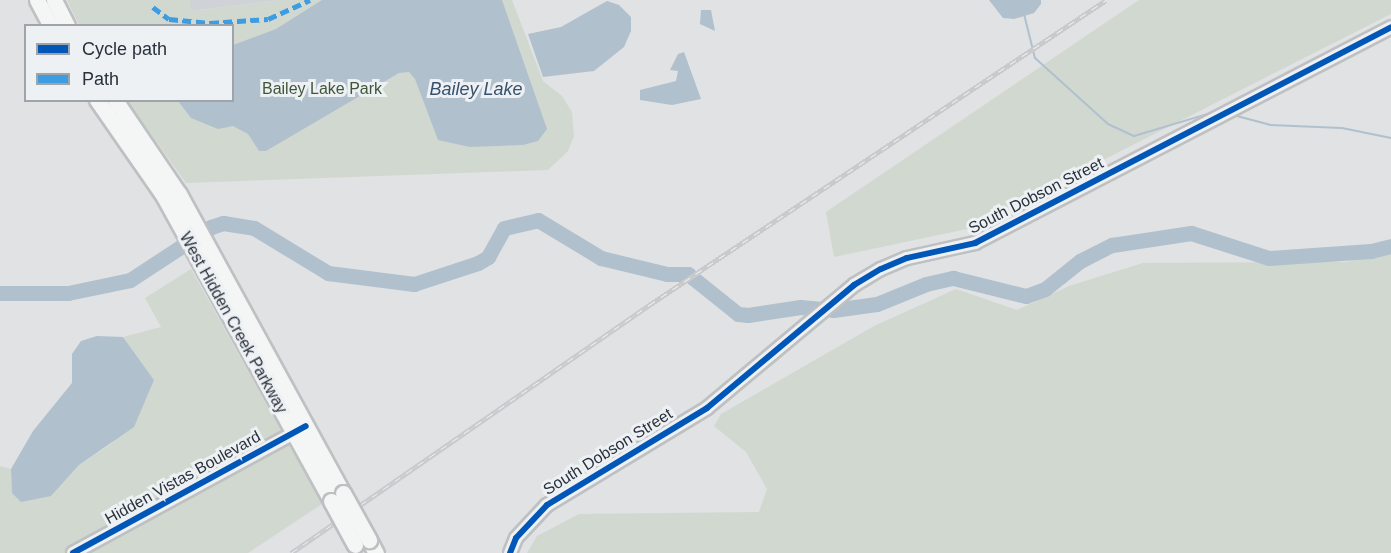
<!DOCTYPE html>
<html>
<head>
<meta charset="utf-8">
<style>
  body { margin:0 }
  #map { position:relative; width:1391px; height:553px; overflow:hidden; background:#e0e2e4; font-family:Helvetica,sans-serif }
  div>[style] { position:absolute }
  .built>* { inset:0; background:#cfd2d7 }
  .green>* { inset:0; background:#d1d8d0 }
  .water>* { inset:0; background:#b0c0cd }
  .stream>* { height:2px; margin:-1px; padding:0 1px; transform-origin:1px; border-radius:1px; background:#b0c0cd }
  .river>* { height:15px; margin:-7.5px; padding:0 7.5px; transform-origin:7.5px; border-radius:7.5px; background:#b0c0cd }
  .roads { filter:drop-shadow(2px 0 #bec0c2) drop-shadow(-2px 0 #bec0c2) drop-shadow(0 2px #bec0c2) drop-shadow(0 -2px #bec0c2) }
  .minor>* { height:12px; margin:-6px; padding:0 6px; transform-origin:6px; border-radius:6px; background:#eff0f2 }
  .major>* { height:15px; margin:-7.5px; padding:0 7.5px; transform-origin:7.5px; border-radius:7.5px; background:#f4f5f5 }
  .rail>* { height:4.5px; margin-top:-2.25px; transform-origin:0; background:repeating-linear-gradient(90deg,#eef1f4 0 7px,#c9cacc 0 14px); box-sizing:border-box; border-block:2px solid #c9cacc }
  .bridges { filter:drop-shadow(2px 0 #bdbfc2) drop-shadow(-2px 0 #bdbfc2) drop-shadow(0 2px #bdbfc2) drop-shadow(0 -2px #bdbfc2) }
  .major-bridge>* { height:15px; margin:-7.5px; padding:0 7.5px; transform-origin:7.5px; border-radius:7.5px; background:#f4f5f5 }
  .quiet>* { height:4.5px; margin-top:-2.25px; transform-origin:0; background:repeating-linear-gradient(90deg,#3d9de2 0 9px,transparent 0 13.5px) }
  .cycleway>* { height:6px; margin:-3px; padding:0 3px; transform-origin:3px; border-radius:3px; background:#0057b8 }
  span { translate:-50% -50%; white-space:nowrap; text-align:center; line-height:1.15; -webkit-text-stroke:6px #eef1f4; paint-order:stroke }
  .park-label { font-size:16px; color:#3f5638 }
  .street-label { font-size:16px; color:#29313c }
  .water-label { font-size:18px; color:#37516c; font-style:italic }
  .legend { position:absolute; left:24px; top:24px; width:210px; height:78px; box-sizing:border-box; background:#eef1f4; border:2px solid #9fa4aa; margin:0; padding:8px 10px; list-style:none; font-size:18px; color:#29313c }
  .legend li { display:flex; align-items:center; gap:12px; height:30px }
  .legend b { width:30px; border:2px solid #9fa4aa }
</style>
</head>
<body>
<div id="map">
  <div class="built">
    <div style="clip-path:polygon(190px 0,280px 0,190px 11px)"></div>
  </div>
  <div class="green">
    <div style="clip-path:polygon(67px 0,190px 0,191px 11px,280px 0,512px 0,543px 81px,562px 96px,572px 112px,574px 136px,568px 151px,548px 170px,186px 183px,127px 101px,232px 100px,232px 26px,79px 25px)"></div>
    <div style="clip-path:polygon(1139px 0,1391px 0,1391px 14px,967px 229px,834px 257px,826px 212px)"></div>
    <div style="clip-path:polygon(1391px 253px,1391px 553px,527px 553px,537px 536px,579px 514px,759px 512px,767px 489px,746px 452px,714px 426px,721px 414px,874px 326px,956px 289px,1017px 310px,1069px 286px,1143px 263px,1345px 262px)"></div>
    <div style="clip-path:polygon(191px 269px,322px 504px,248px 553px,0 553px,0 466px,11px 469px,12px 493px,51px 496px,79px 465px,111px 444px,154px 380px,123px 337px,161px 327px,145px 298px)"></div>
  </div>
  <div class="water">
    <div style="clip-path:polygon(322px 0,502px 0,547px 129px,538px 141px,523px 145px,470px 147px,438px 140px,415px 79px,409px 72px,399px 73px,266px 151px,259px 151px,248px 134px,233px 126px,218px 129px,191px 118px,178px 101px,232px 100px,233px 45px,276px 29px)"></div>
    <div style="clip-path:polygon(989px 0,1041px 0,1041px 4px,1034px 13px,1014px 19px,1003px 18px)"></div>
    <div style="clip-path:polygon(607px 1px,619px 5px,631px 17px,631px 31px,624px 47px,594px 71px,543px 77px,528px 34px,561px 27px)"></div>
    <div style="clip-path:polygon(701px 10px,711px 10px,715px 31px,700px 24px)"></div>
    <div style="clip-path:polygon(684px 52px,701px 99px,672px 105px,640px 100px,640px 90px,676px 81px,678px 71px,670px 70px,678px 54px)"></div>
    <div style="clip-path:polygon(97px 336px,123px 337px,154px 380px,134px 427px,79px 465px,51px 496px,21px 502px,12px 493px,11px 469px,33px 431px,72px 383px,72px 354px,81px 341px)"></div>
  </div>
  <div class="stream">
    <div style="left:1024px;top:14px;width:45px;rotate:76deg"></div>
    <div style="left:1035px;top:58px;width:98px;rotate:42.1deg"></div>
    <div style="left:1108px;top:124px;width:29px;rotate:25deg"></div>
    <div style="left:1134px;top:136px;width:84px;rotate:-16.7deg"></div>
    <div style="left:1237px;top:116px;width:34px;rotate:15deg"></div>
    <div style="left:1270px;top:125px;width:72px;rotate:2.4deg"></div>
    <div style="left:1342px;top:128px;width:50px;rotate:11.5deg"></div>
  </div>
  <div class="river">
    <div style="left:0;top:293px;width:68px"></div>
    <div style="left:68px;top:293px;width:63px;rotate:-11.8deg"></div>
    <div style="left:130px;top:280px;width:97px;rotate:-33.2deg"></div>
    <div style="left:211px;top:227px;width:13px;rotate:-18deg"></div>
    <div style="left:223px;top:223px;width:31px;rotate:9deg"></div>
    <div style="left:254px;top:228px;width:87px;rotate:31.3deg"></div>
    <div style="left:328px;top:273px;width:87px;rotate:7.3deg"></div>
    <div style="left:414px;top:284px;width:67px;rotate:-18.2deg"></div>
    <div style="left:478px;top:263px;width:12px;rotate:-31deg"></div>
    <div style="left:488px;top:257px;width:33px;rotate:-61deg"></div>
    <div style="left:504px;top:228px;width:35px;rotate:-13deg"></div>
    <div style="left:538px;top:220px;width:74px;rotate:31.1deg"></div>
    <div style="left:601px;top:258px;width:68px;rotate:13.6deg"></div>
    <div style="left:667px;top:274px;width:21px"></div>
    <div style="left:688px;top:274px;width:64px;rotate:38.7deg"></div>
    <div style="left:738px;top:314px;width:10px;rotate:6deg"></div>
    <div style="left:748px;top:315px;width:53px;rotate:-8.7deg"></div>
    <div style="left:800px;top:307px;width:33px;rotate:5deg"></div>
    <div style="left:833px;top:310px;width:44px;rotate:-7.8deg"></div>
    <div style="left:877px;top:304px;width:53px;rotate:-22.2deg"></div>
    <div style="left:926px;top:284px;width:28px;rotate:-13deg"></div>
    <div style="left:953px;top:278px;width:75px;rotate:13.9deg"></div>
    <div style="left:1026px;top:296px;width:20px;rotate:-20deg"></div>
    <div style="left:1045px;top:289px;width:45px;rotate:-38.7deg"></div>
    <div style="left:1080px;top:261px;width:36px;rotate:-27deg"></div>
    <div style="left:1112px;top:245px;width:80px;rotate:-8.6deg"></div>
    <div style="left:1191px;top:233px;width:82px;rotate:17.8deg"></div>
    <div style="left:1269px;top:258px;width:102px;rotate:-3.9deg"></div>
    <div style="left:1371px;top:251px;width:21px;rotate:-14deg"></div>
  </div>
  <div class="roads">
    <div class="minor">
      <div style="left:73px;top:553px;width:260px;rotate:-28.5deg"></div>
      <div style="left:510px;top:553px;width:16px;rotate:-68deg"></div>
      <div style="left:516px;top:538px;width:45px;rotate:-46.8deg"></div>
      <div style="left:547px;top:505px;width:187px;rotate:-31.2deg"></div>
      <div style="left:707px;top:408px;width:192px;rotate:-39.9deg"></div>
      <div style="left:854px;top:285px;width:31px;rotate:-31deg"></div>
      <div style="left:881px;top:269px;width:28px;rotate:-23deg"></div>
      <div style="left:907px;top:258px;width:70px;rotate:-12.4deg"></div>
      <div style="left:975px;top:243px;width:469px;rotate:-27.4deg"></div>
    </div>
    <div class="major">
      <div style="left:37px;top:0;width:30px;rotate:62deg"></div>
      <div style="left:54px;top:0;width:29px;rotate:63deg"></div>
      <div style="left:97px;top:100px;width:116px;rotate:55.2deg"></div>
      <div style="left:163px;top:195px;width:349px;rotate:61.2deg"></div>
      <div style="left:115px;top:100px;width:114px;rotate:55.8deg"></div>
      <div style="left:179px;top:194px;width:341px;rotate:61.3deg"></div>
      <div style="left:369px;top:540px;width:15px;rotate:62deg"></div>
    </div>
  </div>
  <div class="rail">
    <div style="left:291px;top:553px;width:436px;rotate:-34.7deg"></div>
    <div style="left:649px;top:305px;width:549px;rotate:-33.72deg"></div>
  </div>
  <div class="bridges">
    <div class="major-bridge">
      <div style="left:343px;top:493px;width:54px;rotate:61deg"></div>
      <div style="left:331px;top:501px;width:50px;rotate:61.4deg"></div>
    </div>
  </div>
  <div class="quiet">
    <div style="left:153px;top:7px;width:20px;rotate:37deg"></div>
    <div style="left:169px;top:19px;width:41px;rotate:5.6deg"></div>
    <div style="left:210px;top:23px;width:58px;rotate:-3.9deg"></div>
    <div style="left:268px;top:19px;width:46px;rotate:-24.3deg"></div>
  </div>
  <div class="cycleway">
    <div style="left:73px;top:553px;width:265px;rotate:-28.6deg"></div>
    <div style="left:510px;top:553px;width:16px;rotate:-68deg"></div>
    <div style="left:516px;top:538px;width:45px;rotate:-46.8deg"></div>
    <div style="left:547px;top:505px;width:187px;rotate:-31.2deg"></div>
    <div style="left:707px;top:408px;width:192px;rotate:-39.9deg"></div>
    <div style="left:854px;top:285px;width:31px;rotate:-31deg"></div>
    <div style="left:881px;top:269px;width:28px;rotate:-23deg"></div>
    <div style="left:907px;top:258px;width:70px;rotate:-12.4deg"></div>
    <div style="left:975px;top:243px;width:469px;rotate:-27.4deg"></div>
  </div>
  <div class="park-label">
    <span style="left:322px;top:89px">Bailey Lake Park</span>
  </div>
  <div class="street-label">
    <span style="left:1036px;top:196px;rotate:-27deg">South Dobson Street</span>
    <span style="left:233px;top:323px;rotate:61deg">West Hidden Creek Parkway</span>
    <span style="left:608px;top:452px;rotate:-32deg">South Dobson Street</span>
    <span style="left:183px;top:478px;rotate:-29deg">Hidden Vistas Boulevard</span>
  </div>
  <div class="water-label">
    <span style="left:476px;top:89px">Bailey Lake</span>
  </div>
  <ul class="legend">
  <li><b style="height:8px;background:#0057b8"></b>Cycle path</li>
  <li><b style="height:8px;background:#3d9de2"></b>Path</li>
  </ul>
</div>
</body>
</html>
